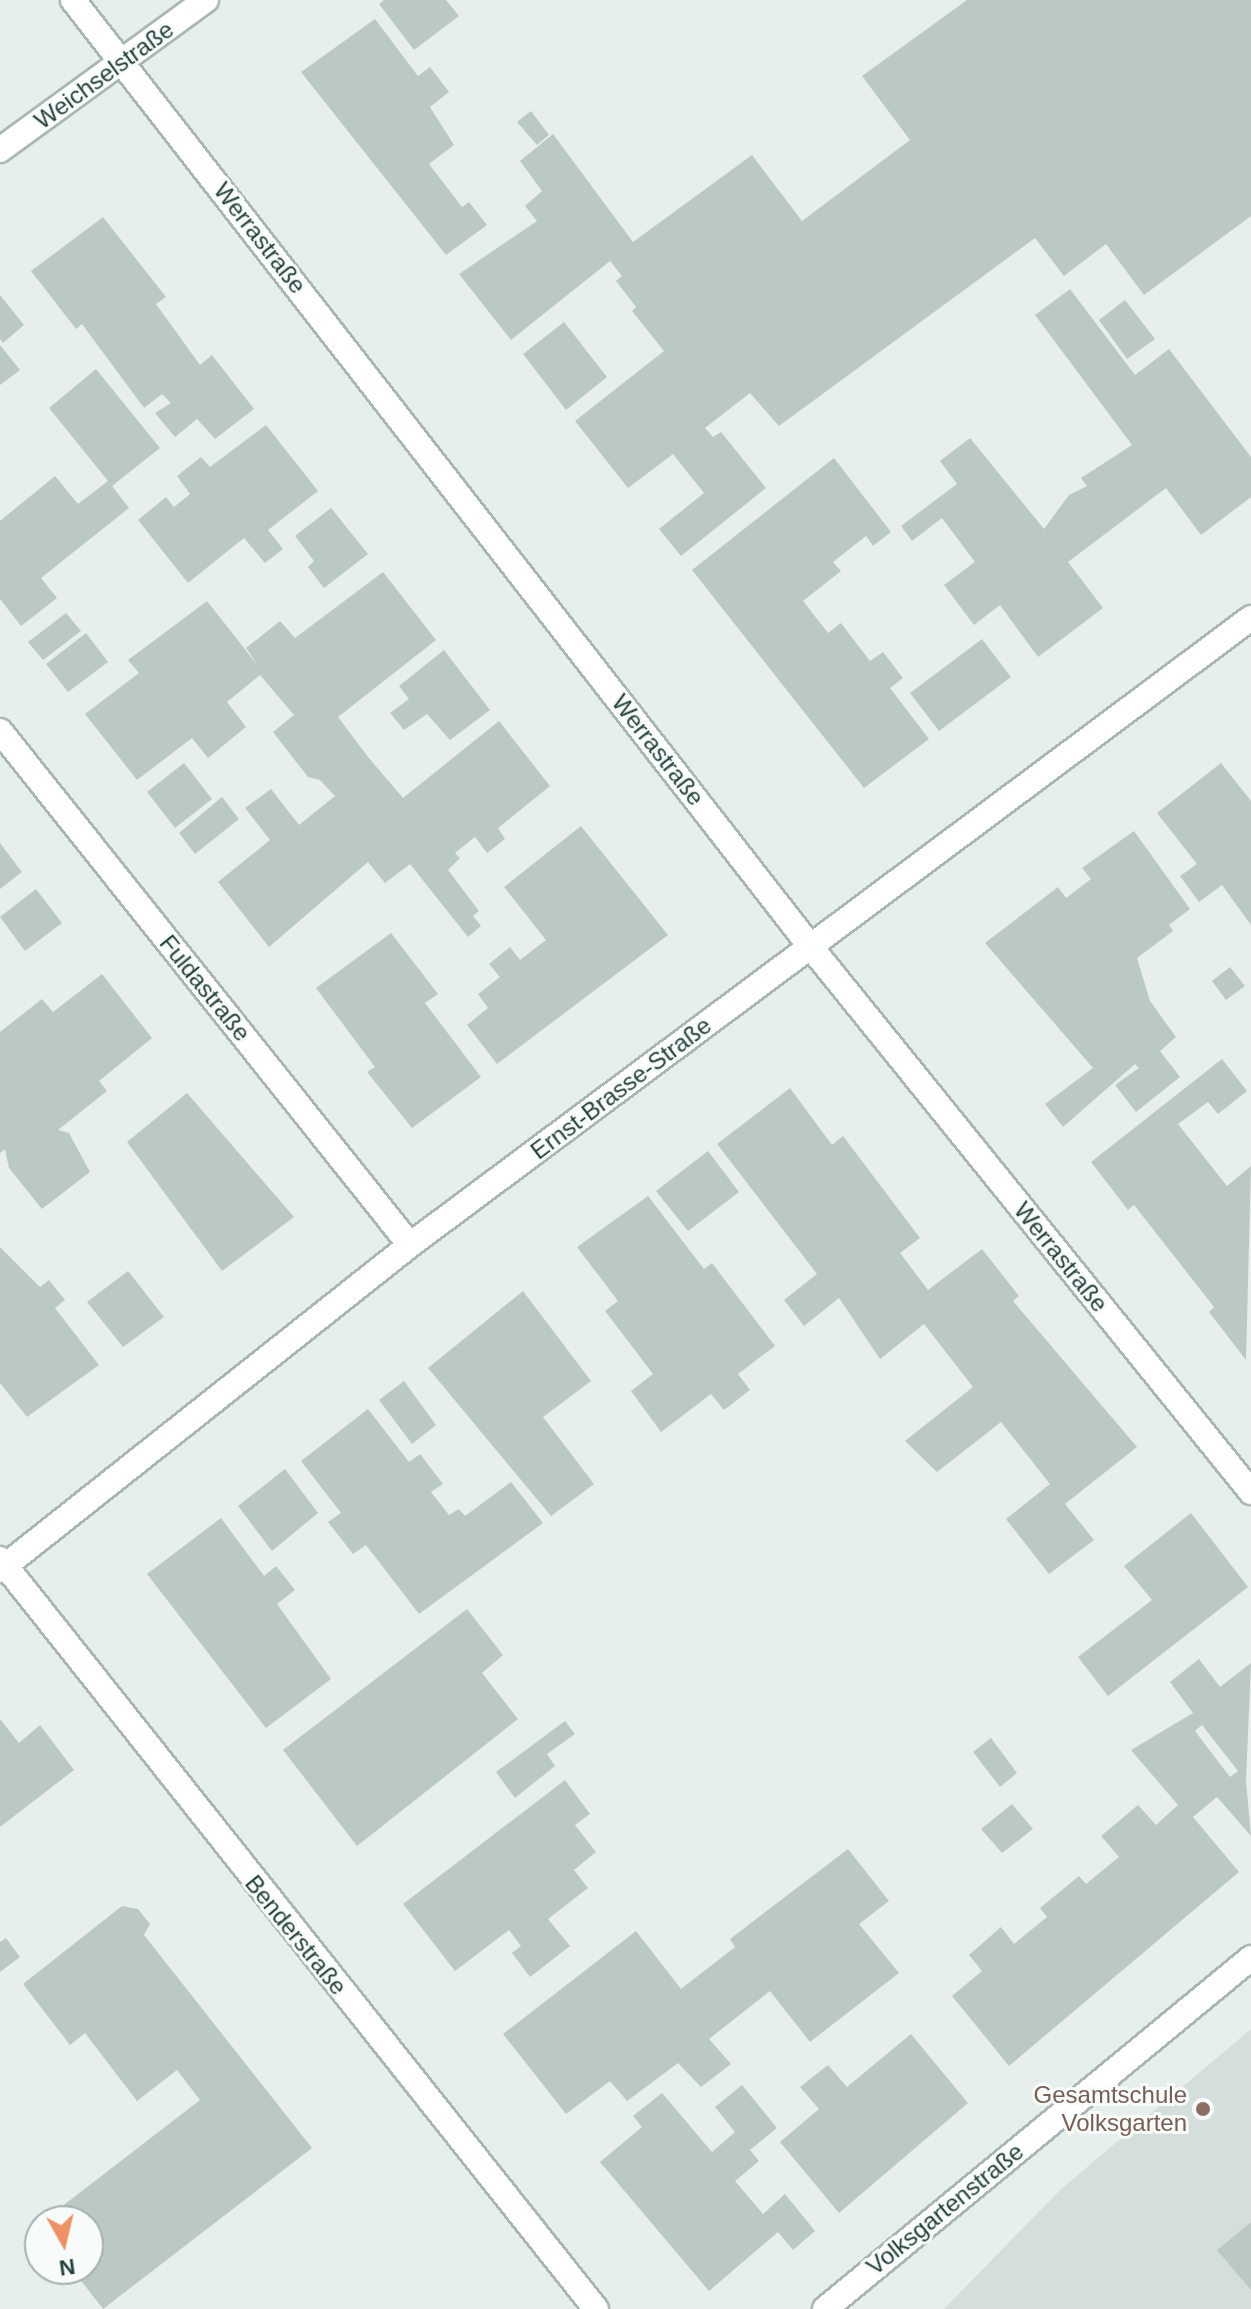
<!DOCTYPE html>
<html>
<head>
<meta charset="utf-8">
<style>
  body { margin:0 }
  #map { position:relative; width:1251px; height:2309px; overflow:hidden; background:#e6efeb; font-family:Helvetica,sans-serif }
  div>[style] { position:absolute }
  .built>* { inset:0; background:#d4dedb }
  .building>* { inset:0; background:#bbc9c5 }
  .roads { filter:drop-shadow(2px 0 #a8b7b3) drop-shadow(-2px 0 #a8b7b3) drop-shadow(0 2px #a8b7b3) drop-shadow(0 -2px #a8b7b3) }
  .minor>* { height:24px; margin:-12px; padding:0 12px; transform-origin:12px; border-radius:12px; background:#fff }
  .dots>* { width:22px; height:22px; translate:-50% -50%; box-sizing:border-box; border:4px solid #f7fbf9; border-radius:50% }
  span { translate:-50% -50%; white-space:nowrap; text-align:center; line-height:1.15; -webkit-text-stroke:6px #f7fbf9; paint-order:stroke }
  .street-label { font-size:24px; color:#25413b }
  .education-label { font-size:24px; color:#785e54 }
  .right { translate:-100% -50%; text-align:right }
  .north { position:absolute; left:24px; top:2205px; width:80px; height:80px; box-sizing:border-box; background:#f7fbf9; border:2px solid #a3b1ad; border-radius:50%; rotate:172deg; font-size:22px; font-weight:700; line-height:32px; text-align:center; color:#25413b }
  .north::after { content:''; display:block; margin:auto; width:28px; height:36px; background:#ee9164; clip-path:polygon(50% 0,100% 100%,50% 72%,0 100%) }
</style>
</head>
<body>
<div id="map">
  <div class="built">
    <div style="clip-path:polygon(1251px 2029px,1251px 2309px,944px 2309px,1061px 2189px)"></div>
  </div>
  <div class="building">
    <div style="clip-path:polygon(384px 0,446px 0,459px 16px,414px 50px,379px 4px)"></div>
    <div style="clip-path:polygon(967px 0,1251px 0,1251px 216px,1144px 295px,1106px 244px,1064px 276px,1035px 238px,779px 426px,750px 393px,705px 428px,713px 437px,721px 432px,766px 488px,681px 556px,659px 529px,704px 493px,673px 454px,628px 488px,575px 421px,664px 351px,632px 311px,636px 307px,616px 281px,622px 276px,610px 261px,511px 340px,459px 274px,537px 221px,525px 206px,542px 191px,520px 161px,553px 134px,633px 242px,752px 155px,802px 221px,910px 140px,862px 76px)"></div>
    <div style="clip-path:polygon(375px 19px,418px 76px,430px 67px,449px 92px,430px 107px,454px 145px,429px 164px,462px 207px,469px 202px,487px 225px,446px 255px,301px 72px)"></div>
    <div style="clip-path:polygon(531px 111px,549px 135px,537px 145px,517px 122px)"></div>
    <div style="clip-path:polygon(103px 217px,166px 297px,156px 304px,200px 365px,212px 355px,254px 409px,215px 439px,197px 419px,175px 437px,155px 413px,171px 403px,162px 394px,144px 408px,82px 324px,76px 329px,31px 271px)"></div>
    <div style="clip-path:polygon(1070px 289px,1135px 375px,1169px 349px,1251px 457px,1251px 497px,1201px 535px,1166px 488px,1068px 562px,1103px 608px,1038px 657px,1000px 605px,974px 625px,944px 585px,975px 562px,942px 518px,912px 541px,901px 526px,957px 484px,940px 461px,970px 438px,1044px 529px,1069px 495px,1087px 486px,1081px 478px,1132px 445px,1035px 315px)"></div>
    <div style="clip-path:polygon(0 295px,24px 325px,3px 343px,0 339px)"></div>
    <div style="clip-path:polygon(1125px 300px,1155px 339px,1127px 359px,1099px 320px)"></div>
    <div style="clip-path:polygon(564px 322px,607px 377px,566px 410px,523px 354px)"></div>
    <div style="clip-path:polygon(0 345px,20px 370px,0 385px)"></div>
    <div style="clip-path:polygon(96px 369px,160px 448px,112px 486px,129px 508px,41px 578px,57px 598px,21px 626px,0 599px,0 521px,55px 476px,78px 504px,108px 481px,49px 408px)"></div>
    <div style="clip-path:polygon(266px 425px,318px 491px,268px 530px,283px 549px,265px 563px,244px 538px,188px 583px,138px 520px,166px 497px,174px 507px,190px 494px,177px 476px,201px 457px,210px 467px)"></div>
    <div style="clip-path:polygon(834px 458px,891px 532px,873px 546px,866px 536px,833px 562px,841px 571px,803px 601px,828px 633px,841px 623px,870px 661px,883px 652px,903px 678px,890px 688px,929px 739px,864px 788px,692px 570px)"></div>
    <div style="clip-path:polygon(331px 508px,368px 554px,324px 588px,308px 567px,314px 561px,295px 536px)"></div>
    <div style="clip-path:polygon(383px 572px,436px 640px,338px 717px,368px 757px,403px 798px,499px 721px,550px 786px,498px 828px,505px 839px,487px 853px,475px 837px,455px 853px,460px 858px,448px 870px,479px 911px,473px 916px,481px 926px,468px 937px,410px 864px,385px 883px,368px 862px,269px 947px,218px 882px,270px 840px,245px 808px,271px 789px,299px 825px,335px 796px,320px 780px,308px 777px,273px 732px,294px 715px,260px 675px,227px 702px,246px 727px,208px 758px,192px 738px,137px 780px,85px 714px,139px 673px,128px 660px,207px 601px,259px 667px,246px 648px,280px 621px,295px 638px)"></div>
    <div style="clip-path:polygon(66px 613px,81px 631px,43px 660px,28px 642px)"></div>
    <div style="clip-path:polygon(86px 633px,108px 662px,68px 692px,46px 664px)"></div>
    <div style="clip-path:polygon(982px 639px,1011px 677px,939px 731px,910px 693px)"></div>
    <div style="clip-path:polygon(444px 650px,490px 710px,450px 740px,427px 714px,404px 730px,390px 713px,409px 699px,399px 686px)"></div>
    <div style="clip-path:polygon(184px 763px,212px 799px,175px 828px,147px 792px)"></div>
    <div style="clip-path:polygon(1221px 763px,1251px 801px,1251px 925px,1222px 885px,1199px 902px,1180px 876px,1197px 864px,1157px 813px)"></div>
    <div style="clip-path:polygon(222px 797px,239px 819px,195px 854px,179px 833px)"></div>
    <div style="clip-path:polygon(581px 826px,668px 935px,497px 1064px,467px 1025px,488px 1008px,478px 994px,500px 977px,489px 964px,510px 947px,520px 960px,546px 940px,504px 887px)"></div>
    <div style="clip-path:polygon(1134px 831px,1190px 909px,1169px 925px,1173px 931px,1137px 958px,1150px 1001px,1176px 1037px,1160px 1051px,1180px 1077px,1136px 1112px,1115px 1085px,1139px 1068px,1135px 1064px,1063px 1127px,1045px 1104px,1093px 1068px,985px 943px,1058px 887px,1066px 898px,1091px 879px,1082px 868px)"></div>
    <div style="clip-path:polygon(0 843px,22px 872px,0 889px)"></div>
    <div style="clip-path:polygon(36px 889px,62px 923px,25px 951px,0 917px)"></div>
    <div style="clip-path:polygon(391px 933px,438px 994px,425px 1003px,481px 1077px,412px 1128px,367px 1072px,375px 1067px,316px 988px)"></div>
    <div style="clip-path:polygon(1230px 967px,1245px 986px,1226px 1000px,1212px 981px)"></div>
    <div style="clip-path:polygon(102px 974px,152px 1038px,99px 1081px,107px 1091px,58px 1130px,69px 1133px,90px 1172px,42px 1209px,9px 1168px,5px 1149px,0 1153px,0 1032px,42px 999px,53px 1012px)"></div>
    <div style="clip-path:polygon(1222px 1059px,1247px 1091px,1218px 1114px,1208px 1102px,1178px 1124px,1227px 1186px,1251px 1166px,1246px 1360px,1209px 1312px,1214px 1307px,1134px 1205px,1128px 1210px,1091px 1162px)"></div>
    <div style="clip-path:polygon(790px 1088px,832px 1145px,843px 1136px,920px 1238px,900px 1253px,928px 1290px,982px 1249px,1019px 1296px,1013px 1301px,1137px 1447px,1065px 1504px,1094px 1540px,1049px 1574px,1006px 1519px,1050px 1484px,1001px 1422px,937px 1472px,905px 1441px,973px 1387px,924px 1324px,880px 1359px,839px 1298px,804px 1326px,784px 1300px,817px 1274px,717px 1144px)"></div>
    <div style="clip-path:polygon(187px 1093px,294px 1217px,222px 1271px,127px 1142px)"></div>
    <div style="clip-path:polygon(708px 1151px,739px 1192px,688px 1231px,656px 1191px)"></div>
    <div style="clip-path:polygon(648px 1196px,704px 1269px,712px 1263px,775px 1346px,738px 1374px,750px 1390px,724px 1410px,711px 1394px,661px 1432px,631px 1391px,653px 1374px,605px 1311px,618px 1301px,577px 1247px)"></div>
    <div style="clip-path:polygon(0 1247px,40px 1287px,49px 1280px,65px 1300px,55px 1308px,99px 1365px,27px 1417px,0 1383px)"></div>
    <div style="clip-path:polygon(128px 1271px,164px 1317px,123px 1347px,87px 1302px)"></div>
    <div style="clip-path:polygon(523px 1291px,591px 1381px,543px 1417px,594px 1484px,551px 1516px,428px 1368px)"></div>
    <div style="clip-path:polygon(404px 1381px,436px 1425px,412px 1444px,379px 1400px)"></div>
    <div style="clip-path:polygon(368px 1409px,409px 1462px,420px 1454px,443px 1484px,431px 1492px,449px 1515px,459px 1509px,465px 1516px,511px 1482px,543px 1523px,419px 1614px,366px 1545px,353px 1554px,328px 1522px,341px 1513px,301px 1461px)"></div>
    <div style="clip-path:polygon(285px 1469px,318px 1513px,272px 1551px,238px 1506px)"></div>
    <div style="clip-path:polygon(1191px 1513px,1248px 1587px,1108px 1696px,1078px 1657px,1152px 1600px,1124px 1566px)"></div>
    <div style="clip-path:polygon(221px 1518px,264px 1576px,276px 1566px,295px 1590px,277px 1604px,331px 1679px,266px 1728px,147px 1574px)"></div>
    <div style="clip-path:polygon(467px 1609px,503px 1655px,482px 1673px,518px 1719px,357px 1846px,283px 1750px)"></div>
    <div style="clip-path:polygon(evenodd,1199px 1659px,1220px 1687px,1251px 1663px,1246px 1781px,1251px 1836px,1217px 1797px,1193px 1817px,1239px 1872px,1009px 2066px,952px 1996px,982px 1971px,969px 1955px,1001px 1927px,1014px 1944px,1047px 1917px,1040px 1908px,1079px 1876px,1086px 1884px,1119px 1857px,1101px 1836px,1138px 1805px,1156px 1825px,1178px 1805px,1131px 1750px,1193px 1713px,1170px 1682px,1199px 1659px,1202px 1725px,1238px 1771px,1230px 1777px,1195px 1731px,1202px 1725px)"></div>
    <div style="clip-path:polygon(0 1719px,19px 1743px,40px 1725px,74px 1770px,0 1827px)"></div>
    <div style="clip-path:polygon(565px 1721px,575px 1734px,547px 1754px,555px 1766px,515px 1798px,496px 1772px)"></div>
    <div style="clip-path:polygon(991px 1738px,1017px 1773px,1000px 1787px,973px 1752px)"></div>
    <div style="clip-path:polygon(565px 1780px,590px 1814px,575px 1825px,596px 1852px,574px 1870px,588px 1888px,548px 1919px,570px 1946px,530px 1977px,512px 1953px,521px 1946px,509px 1930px,455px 1971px,403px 1904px)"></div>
    <div style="clip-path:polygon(1012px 1804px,1033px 1829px,1002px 1853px,981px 1829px)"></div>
    <div style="clip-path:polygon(848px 1849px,889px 1901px,859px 1924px,899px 1973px,810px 2042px,770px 1991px,709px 2039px,731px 2064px,701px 2087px,678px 2063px,627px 2101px,610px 2081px,566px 2114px,503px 2034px,636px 1931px,681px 1989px,735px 1947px,730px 1939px)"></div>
    <div style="clip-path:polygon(122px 1906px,138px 1909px,150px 1924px,144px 1935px,312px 2148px,103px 2309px,72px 2269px,88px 2269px,88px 2221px,43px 2221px,200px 2100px,177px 2070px,137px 2101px,85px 2033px,70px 2045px,23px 1984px)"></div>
    <div style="clip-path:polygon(6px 1938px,20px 1957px,0 1972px,0 1942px)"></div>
    <div style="clip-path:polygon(911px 2034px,968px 2103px,839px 2213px,780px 2142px,819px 2109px,800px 2087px,828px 2065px,847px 2087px)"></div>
    <div style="clip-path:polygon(742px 2085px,777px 2128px,750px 2150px,759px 2161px,735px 2181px,763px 2214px,785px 2194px,815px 2231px,793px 2250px,778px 2232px,709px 2291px,600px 2162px,642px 2127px,633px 2116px,662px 2093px,712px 2152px,735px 2132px,715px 2107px)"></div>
    <div style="clip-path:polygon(1251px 2222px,1251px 2290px,1217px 2250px)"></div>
  </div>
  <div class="roads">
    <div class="minor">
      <div style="left:73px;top:0;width:1199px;rotate:52.08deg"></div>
      <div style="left:810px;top:946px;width:702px;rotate:51.07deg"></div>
      <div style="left:0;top:150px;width:255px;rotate:-36.1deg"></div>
      <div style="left:0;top:731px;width:657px;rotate:51.42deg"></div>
      <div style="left:0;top:1559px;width:958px;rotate:51.53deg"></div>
      <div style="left:0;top:1570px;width:523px;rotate:-38.4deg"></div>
      <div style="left:410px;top:1245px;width:1049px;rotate:-36.71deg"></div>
      <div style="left:825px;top:2309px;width:552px;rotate:-39.49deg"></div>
    </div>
  </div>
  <div class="dots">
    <div style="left:1203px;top:2109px;background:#8d6e63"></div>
  </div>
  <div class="street-label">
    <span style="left:104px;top:75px;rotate:-36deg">Weichselstraße</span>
    <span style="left:260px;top:238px;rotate:52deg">Werrastraße</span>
    <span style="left:658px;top:750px;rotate:52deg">Werrastraße</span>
    <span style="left:205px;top:988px;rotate:51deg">Fuldastraße</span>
    <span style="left:621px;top:1088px;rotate:-37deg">Ernst-Brasse-Straße</span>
    <span style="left:1061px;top:1257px;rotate:51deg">Werrastraße</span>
    <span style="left:296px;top:1935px;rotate:51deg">Benderstraße</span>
    <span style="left:945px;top:2209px;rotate:-39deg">Volksgartenstraße</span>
  </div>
  <div class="education-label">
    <span class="right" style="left:1187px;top:2109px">Gesamtschule<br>Volksgarten</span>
  </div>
  <div class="north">N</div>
</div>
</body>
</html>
